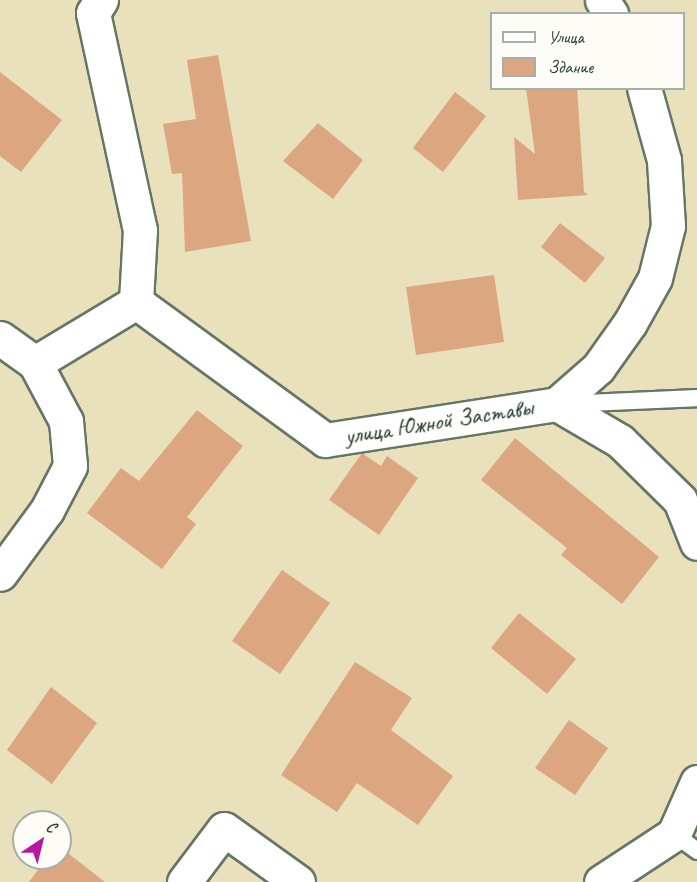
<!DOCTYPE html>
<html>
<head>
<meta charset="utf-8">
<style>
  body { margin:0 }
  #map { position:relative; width:697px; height:882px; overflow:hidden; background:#e9e0bc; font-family:Caveat,sans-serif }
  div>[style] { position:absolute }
  .building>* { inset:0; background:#dca681 }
  .roads { filter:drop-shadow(2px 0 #667664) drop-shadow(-2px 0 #667664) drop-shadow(0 2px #667664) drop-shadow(0 -2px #667664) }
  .lane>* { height:16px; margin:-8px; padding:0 8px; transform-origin:8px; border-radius:8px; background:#fff }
  .street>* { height:33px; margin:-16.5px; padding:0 16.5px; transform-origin:16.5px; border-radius:16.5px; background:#fff }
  span { translate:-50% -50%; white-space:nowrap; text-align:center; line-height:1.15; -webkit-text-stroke:4.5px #fdfcf7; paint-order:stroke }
  .street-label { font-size:24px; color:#1f3d34 }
  .legend { position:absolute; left:490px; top:12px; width:195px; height:78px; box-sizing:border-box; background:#fdfcf7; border:2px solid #a4b0a9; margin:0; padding:8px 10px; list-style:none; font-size:18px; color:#1f3d34 }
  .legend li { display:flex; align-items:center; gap:12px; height:30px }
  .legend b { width:30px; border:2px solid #a4b0a9 }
  .north { position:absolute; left:12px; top:810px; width:60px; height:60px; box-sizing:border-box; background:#fdfcf7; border:2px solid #a4b0a9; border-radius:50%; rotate:35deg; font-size:16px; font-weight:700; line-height:24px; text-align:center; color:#1f3d34 }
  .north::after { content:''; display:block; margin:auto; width:21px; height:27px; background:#b5179e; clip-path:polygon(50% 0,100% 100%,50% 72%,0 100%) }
</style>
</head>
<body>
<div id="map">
  <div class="building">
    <div style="clip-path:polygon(218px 55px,251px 241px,185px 252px,182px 173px,172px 174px,163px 124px,196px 119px,187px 60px)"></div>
    <div style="clip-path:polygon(0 72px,62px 120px,21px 172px,0 156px)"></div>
    <div style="clip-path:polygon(526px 88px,577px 88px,584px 192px,588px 195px,518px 200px,514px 137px,535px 154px)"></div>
    <div style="clip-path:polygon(455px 92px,486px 116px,443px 172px,413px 148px)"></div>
    <div style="clip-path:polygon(318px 123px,363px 160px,333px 199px,283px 161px)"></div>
    <div style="clip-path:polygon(560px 223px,605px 258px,585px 283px,541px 247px)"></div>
    <div style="clip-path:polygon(494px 275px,504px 342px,416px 355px,406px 287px)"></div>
    <div style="clip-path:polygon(197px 410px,243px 446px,187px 517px,196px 524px,162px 569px,87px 513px,121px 468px,139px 481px)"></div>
    <div style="clip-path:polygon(515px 438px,659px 557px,622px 604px,561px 555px,567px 548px,481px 480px)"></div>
    <div style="clip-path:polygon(362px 453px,381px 466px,387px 456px,418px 478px,379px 535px,329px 500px)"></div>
    <div style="clip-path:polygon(282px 570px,330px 603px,280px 674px,232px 641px)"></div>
    <div style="clip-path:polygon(519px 613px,576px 659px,547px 694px,491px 648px)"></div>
    <div style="clip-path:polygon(355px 662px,412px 698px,391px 730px,453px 776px,418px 825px,357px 783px,337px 812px,281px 775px)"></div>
    <div style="clip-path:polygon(51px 687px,97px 723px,52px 784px,7px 750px)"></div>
    <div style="clip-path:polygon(569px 720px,608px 748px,575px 795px,535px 768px)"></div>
    <div style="clip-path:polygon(60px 847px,105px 882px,29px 882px,47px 858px,60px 858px)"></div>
  </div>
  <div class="roads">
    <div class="lane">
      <div style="left:567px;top:404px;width:130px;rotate:-2.6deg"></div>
      <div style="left:674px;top:834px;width:29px;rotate:36deg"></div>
    </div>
    <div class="street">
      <div style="left:101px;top:0;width:15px;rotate:122deg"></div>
      <div style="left:93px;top:13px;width:222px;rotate:77.8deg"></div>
      <div style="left:140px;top:230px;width:72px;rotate:93.2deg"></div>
      <div style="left:602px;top:0;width:17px;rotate:57deg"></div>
      <div style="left:0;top:338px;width:43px;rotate:35.5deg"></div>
      <div style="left:35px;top:363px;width:66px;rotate:61.9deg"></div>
      <div style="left:66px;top:421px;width:45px;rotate:84.9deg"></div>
      <div style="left:70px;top:466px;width:50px;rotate:117.6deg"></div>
      <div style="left:47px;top:510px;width:79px;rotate:126.3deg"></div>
      <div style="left:35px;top:363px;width:118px;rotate:-31.1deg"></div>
      <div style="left:136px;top:302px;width:234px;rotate:36.1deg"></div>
      <div style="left:325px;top:440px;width:235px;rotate:-8.8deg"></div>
      <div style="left:557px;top:404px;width:73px;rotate:30.4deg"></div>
      <div style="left:620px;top:441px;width:84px;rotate:44.5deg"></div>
      <div style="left:680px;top:500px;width:46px;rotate:68.4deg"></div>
      <div style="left:557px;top:404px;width:55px;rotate:-41.3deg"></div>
      <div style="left:598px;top:368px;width:55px;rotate:-54.6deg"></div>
      <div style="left:630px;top:323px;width:51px;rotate:-60.9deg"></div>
      <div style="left:655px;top:278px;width:54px;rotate:-76deg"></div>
      <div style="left:668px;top:226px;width:66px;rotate:-93.5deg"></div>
      <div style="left:664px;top:160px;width:75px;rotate:-105.5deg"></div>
      <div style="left:184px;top:882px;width:66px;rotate:-53deg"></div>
      <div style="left:224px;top:829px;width:91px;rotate:35.6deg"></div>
      <div style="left:601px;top:882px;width:87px;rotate:-33.3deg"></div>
      <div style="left:674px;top:834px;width:57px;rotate:-66.1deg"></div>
    </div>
  </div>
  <div class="street-label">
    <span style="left:439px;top:422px;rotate:-9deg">улица Южной Заставы</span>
  </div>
  <ul class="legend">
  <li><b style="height:8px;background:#fff"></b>Улица</li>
  <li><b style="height:16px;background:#dca681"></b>Здание</li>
  </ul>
  <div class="north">С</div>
</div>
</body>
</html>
